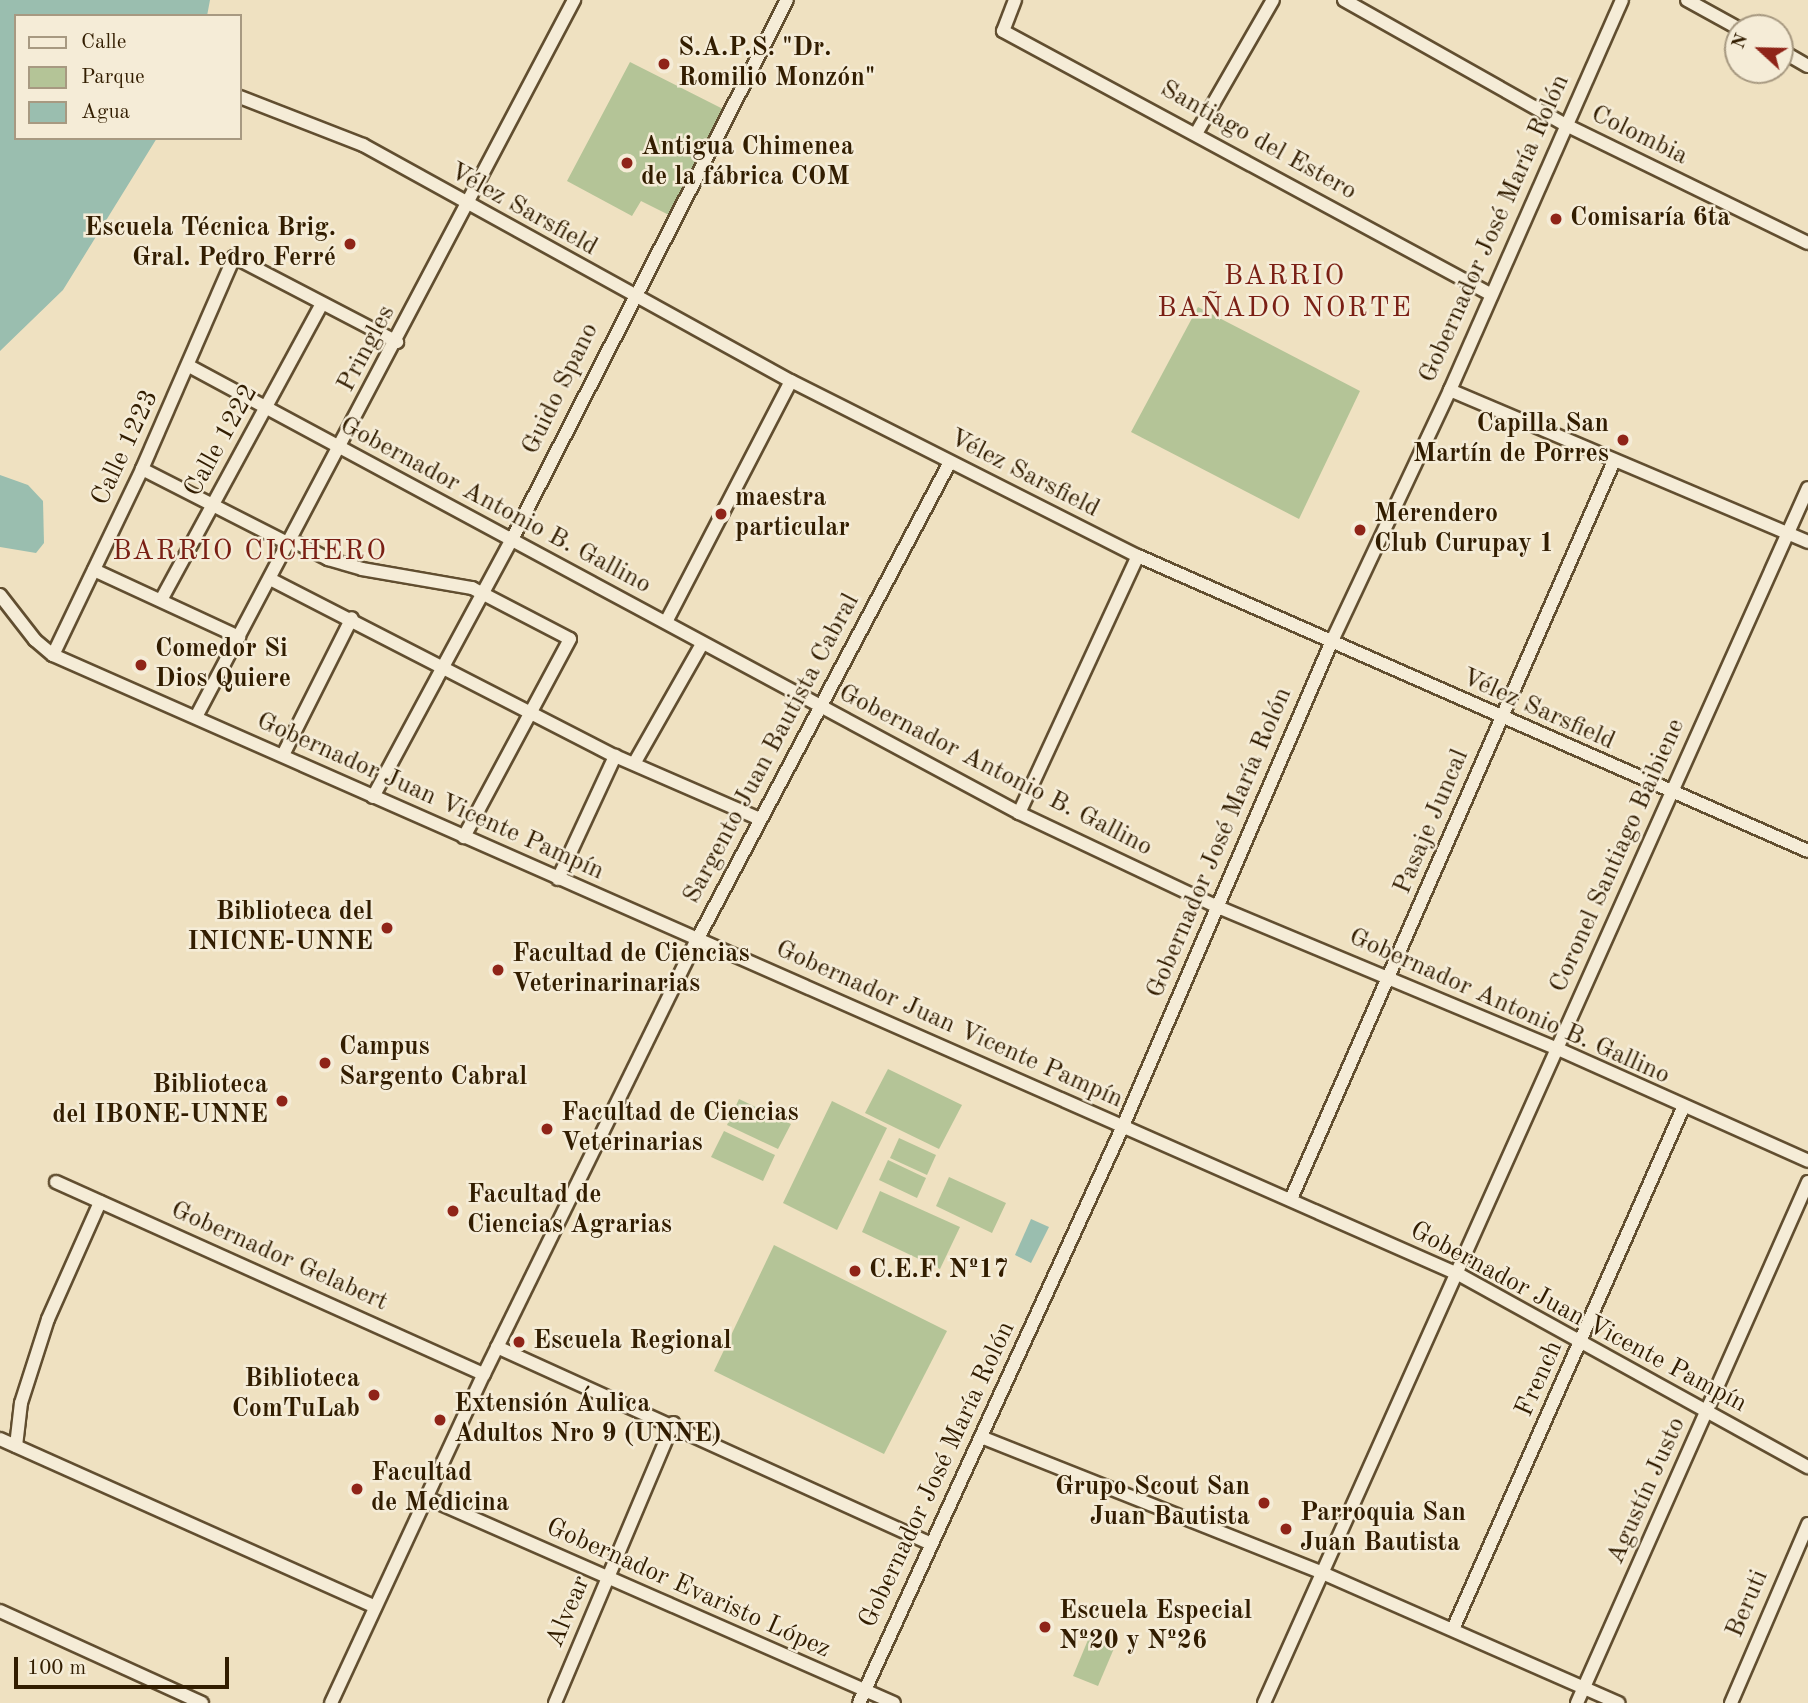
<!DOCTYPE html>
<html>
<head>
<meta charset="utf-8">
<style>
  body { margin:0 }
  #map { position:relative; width:1808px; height:1703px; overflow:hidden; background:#efe1c1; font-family:"Old Standard TT",serif }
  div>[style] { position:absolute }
  .green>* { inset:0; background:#b4c497 }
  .water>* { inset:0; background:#9abeaf }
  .roads { filter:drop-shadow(2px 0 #614e30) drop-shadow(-2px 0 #614e30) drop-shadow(0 2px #614e30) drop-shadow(0 -2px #614e30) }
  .street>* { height:12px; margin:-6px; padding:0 6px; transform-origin:6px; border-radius:6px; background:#f5ecd7 }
  .dots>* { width:19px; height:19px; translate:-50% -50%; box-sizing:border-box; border:4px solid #f5ecd7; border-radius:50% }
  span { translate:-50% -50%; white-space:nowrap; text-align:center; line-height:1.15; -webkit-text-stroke:5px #f5ecd7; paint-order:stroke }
  .poi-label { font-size:26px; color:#321d00; font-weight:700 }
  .left { translate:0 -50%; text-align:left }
  .right { translate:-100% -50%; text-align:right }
  .street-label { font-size:26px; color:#321d00 }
  .neighbourhood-label { font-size:28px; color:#7a1f14; letter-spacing:2px }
  .legend { position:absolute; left:14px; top:14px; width:228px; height:126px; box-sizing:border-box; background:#f5ecd7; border:2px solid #a79981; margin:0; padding:9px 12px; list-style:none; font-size:21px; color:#321d00 }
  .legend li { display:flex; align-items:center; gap:14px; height:35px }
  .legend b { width:35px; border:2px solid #a79981 }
  .north { position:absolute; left:1724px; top:14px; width:70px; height:70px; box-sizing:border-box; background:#f5ecd7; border:2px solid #a79981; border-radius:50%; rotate:292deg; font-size:19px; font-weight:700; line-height:28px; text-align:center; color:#321d00 }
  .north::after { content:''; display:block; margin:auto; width:24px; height:32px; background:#8f2418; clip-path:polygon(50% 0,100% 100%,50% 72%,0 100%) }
  .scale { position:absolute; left:14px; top:1657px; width:215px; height:32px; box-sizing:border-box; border:4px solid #321d00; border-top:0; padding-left:9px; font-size:21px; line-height:24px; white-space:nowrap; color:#321d00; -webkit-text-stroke:5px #f5ecd7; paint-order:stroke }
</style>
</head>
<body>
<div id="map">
  <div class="green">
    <div style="clip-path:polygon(630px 62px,723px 109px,669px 215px,641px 201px,632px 216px,567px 181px)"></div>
    <div style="clip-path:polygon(1198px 307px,1360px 391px,1299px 519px,1131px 432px)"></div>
    <div style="clip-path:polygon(888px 1069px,962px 1105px,939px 1149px,865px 1113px)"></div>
    <div style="clip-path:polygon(739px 1099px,791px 1124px,778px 1149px,727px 1125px)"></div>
    <div style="clip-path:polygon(832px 1101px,887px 1128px,837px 1230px,783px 1203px)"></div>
    <div style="clip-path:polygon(724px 1131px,775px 1155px,763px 1181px,711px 1157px)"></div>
    <div style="clip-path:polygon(899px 1138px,936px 1155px,927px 1175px,890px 1158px)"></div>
    <div style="clip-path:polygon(888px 1160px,926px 1178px,917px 1198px,879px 1180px)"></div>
    <div style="clip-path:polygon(949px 1177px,1006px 1203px,992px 1233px,936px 1206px)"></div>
    <div style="clip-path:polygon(880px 1191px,960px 1227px,940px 1269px,862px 1232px)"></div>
    <div style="clip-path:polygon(774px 1245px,947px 1331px,884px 1454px,714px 1371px)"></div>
    <div style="clip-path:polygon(1090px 1635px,1115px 1646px,1098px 1686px,1073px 1676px)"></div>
  </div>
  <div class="water">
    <div style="clip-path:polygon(0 0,210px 0,207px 16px,16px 16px,16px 138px,157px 138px,63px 290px,0 351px)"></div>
    <div style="clip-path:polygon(0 475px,28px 485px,43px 501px,44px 543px,36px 553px,0 547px)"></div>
    <div style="clip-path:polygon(1031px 1219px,1049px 1227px,1031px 1263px,1015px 1255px)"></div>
  </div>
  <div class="roads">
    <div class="street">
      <div style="left:1015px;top:0;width:33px;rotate:111deg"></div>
      <div style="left:1003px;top:31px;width:553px;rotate:28.37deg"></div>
      <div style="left:1344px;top:0;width:255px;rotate:29.4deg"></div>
      <div style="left:1566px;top:125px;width:269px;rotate:26deg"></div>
      <div style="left:1687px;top:0;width:58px;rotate:28.8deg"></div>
      <div style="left:1780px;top:50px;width:32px;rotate:30deg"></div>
      <div style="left:240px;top:97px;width:132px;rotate:21.3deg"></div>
      <div style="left:363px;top:145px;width:489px;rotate:28.9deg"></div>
      <div style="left:791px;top:381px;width:389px;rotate:26.8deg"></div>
      <div style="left:1138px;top:556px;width:732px;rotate:23.76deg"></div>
      <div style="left:1197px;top:132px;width:152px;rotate:-60.1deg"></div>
      <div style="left:189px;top:366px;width:943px;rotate:28.3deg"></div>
      <div style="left:1019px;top:813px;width:220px;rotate:25.3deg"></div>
      <div style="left:1218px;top:907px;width:368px;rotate:22.7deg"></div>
      <div style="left:1558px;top:1049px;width:274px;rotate:24.1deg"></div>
      <div style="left:1450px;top:390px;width:389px;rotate:23deg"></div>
      <div style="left:142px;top:469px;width:165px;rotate:27deg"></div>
      <div style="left:291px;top:540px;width:42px;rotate:27.2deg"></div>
      <div style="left:328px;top:559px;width:35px;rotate:16deg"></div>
      <div style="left:362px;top:569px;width:112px;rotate:9.8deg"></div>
      <div style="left:472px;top:588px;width:110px;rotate:27.5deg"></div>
      <div style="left:570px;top:639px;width:225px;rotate:118.2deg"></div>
      <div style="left:94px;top:570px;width:160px;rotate:24.8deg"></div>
      <div style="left:270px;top:579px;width:388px;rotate:27.2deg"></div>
      <div style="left:615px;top:756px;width:158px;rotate:23.5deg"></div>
      <div style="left:0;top:595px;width:57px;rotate:52.1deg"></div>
      <div style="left:35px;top:640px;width:23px;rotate:40deg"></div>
      <div style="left:53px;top:655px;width:1535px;rotate:23.78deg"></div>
      <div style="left:1458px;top:1274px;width:400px;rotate:28.9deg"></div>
      <div style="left:161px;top:600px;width:337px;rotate:-61.5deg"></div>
      <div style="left:666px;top:622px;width:271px;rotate:-62.6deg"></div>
      <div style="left:53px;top:655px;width:206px;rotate:-64.4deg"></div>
      <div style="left:142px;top:469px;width:231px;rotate:-66.5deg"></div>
      <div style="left:234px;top:257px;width:184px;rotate:27.5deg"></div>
      <div style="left:196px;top:717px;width:811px;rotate:-62.2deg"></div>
      <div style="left:283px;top:755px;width:153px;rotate:-63.3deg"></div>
      <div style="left:635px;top:762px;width:136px;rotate:-60.4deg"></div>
      <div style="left:373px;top:797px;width:291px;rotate:-61.7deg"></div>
      <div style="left:511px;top:541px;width:607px;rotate:-62.97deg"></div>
      <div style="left:1019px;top:813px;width:283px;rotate:-65.2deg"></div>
      <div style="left:558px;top:879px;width:136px;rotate:-65.1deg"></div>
      <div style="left:56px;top:1182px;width:469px;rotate:24.2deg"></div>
      <div style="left:1291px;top:1199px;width:806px;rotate:-66.36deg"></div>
      <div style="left:497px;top:1347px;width:475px;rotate:24.4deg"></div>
      <div style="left:981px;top:1437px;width:365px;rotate:21.7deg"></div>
      <div style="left:1320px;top:1572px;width:326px;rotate:23.7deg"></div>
      <div style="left:0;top:1439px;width:411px;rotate:24.1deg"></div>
      <div style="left:16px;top:1446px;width:43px;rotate:-83.4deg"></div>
      <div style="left:21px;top:1403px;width:88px;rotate:-72.2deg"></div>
      <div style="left:48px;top:1319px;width:128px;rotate:-66deg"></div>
      <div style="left:425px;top:1497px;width:512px;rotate:23.71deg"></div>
      <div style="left:0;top:1611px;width:222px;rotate:24.5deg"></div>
      <div style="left:1453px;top:1629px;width:570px;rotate:-66.18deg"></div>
      <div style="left:331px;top:1703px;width:363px;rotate:-65.1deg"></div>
      <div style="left:484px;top:1374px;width:483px;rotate:-63.9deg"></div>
      <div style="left:697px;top:940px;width:541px;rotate:-62.11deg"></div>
      <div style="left:555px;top:1703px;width:304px;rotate:-67.1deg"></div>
      <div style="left:859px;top:1703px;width:635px;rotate:-65.41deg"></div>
      <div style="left:1123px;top:1126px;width:526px;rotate:-66.7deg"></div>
      <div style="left:1331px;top:643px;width:280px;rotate:-64.8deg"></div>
      <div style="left:1450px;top:390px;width:426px;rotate:-66.2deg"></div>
      <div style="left:1264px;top:1703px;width:1331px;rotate:-65.88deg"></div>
      <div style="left:1577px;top:1703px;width:570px;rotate:-66.09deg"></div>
      <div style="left:1731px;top:1703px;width:195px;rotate:-66.7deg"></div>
    </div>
  </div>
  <div class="dots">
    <div style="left:664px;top:64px;background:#8f2418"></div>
    <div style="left:627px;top:163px;background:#8f2418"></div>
    <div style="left:1556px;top:219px;background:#8f2418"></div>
    <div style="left:350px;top:244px;background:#8f2418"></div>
    <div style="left:1623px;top:440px;background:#8f2418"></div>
    <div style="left:721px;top:514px;background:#8f2418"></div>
    <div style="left:1360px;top:530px;background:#8f2418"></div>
    <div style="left:141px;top:665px;background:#8f2418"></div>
    <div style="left:387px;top:928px;background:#8f2418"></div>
    <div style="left:498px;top:970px;background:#8f2418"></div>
    <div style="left:325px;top:1063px;background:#8f2418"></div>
    <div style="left:282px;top:1101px;background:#8f2418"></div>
    <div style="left:547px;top:1129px;background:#8f2418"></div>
    <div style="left:453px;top:1211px;background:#8f2418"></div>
    <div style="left:855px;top:1271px;background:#8f2418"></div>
    <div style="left:519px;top:1342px;background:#8f2418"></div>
    <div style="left:374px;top:1395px;background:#8f2418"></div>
    <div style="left:440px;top:1420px;background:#8f2418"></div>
    <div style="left:357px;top:1489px;background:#8f2418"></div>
    <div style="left:1264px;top:1503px;background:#8f2418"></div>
    <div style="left:1286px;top:1529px;background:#8f2418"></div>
    <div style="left:1045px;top:1627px;background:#8f2418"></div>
  </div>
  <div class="poi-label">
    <span class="left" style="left:678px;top:64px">S.A.P.S. "Dr.<br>Romilio Monzón"</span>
    <span class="left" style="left:641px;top:163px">Antigua Chimenea<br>de la fábrica COM</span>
    <span class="left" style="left:1570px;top:219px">Comisaría 6ta</span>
    <span class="right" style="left:336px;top:244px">Escuela Técnica Brig.<br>Gral. Pedro Ferré</span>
    <span class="right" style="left:1609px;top:440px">Capilla San<br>Martín de Porres</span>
    <span class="left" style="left:735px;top:514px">maestra<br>particular</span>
    <span class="left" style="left:1374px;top:530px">Merendero<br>Club Curupay 1</span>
    <span class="left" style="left:155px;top:665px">Comedor Si<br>Dios Quiere</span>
    <span class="right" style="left:373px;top:928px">Biblioteca del<br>INICNE-UNNE</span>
    <span class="left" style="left:512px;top:970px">Facultad de Ciencias<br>Veterinarinarias</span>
    <span class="left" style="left:339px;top:1063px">Campus<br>Sargento Cabral</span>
    <span class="right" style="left:268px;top:1101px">Biblioteca<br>del IBONE-UNNE</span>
    <span class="left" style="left:561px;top:1129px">Facultad de Ciencias<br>Veterinarias</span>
    <span class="left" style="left:467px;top:1211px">Facultad de<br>Ciencias Agrarias</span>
    <span class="left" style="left:869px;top:1271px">C.E.F. Nº17</span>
    <span class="left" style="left:533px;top:1342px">Escuela Regional</span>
    <span class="right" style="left:360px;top:1395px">Biblioteca<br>ComTuLab</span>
    <span class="left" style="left:454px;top:1420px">Extensión Áulica<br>Adultos Nro 9 (UNNE)</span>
    <span class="left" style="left:371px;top:1489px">Facultad<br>de Medicina</span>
    <span class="right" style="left:1250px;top:1503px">Grupo Scout San<br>Juan Bautista</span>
    <span class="left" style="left:1300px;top:1529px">Parroquia San<br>Juan Bautista</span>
    <span class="left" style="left:1059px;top:1627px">Escuela Especial<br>Nº20 y Nº26</span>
  </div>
  <div class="street-label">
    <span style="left:1639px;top:136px;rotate:26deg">Colombia</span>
    <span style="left:1258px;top:141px;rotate:29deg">Santiago del Estero</span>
    <span style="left:523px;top:210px;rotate:29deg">Vélez Sarsfield</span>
    <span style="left:1495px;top:229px;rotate:-66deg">Gobernador José María Rolón</span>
    <span style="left:367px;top:349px;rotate:-62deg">Pringles</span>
    <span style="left:561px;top:389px;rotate:-64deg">Guido Spano</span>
    <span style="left:222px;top:441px;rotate:-61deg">Calle 1222</span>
    <span style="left:126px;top:448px;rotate:-65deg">Calle 1223</span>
    <span style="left:1024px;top:474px;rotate:27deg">Vélez Sarsfield</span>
    <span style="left:495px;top:506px;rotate:28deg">Gobernador Antonio B. Gallino</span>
    <span style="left:1538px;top:710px;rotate:24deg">Vélez Sarsfield</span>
    <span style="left:772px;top:749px;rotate:-62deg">Sargento Juan Bautista Cabral</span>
    <span style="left:995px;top:771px;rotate:27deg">Gobernador Antonio B. Gallino</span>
    <span style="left:430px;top:797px;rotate:24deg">Gobernador Juan Vicente Pampín</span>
    <span style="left:1432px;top:822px;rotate:-67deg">Pasaje Juncal</span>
    <span style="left:1220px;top:843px;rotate:-67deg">Gobernador José María Rolón</span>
    <span style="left:1618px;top:856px;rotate:-66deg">Coronel Santiago Baibiene</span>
    <span style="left:1509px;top:1007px;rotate:24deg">Gobernador Antonio B. Gallino</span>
    <span style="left:949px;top:1025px;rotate:24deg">Gobernador Juan Vicente Pampín</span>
    <span style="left:279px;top:1257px;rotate:24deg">Gobernador Gelabert</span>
    <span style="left:1578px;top:1318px;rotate:28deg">Gobernador Juan Vicente Pampín</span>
    <span style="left:1540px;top:1379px;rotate:-66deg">French</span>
    <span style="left:938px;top:1475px;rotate:-65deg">Gobernador José María Rolón</span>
    <span style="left:1647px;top:1491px;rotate:-66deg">Agustín Justo</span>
    <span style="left:688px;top:1589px;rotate:24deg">Gobernador Evaristo López</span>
    <span style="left:1748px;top:1604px;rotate:-67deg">Beruti</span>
    <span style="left:569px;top:1612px;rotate:-67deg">Alvear</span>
  </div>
  <div class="neighbourhood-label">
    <span style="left:1285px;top:293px">BARRIO<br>BAÑADO NORTE</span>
    <span style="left:250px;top:552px">BARRIO CICHERO</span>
  </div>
  <ul class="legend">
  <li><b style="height:9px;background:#f5ecd7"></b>Calle</li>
  <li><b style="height:19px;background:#b4c497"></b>Parque</li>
  <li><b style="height:19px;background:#9abeaf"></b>Agua</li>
  </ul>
  <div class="north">N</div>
  <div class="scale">100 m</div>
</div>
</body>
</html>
